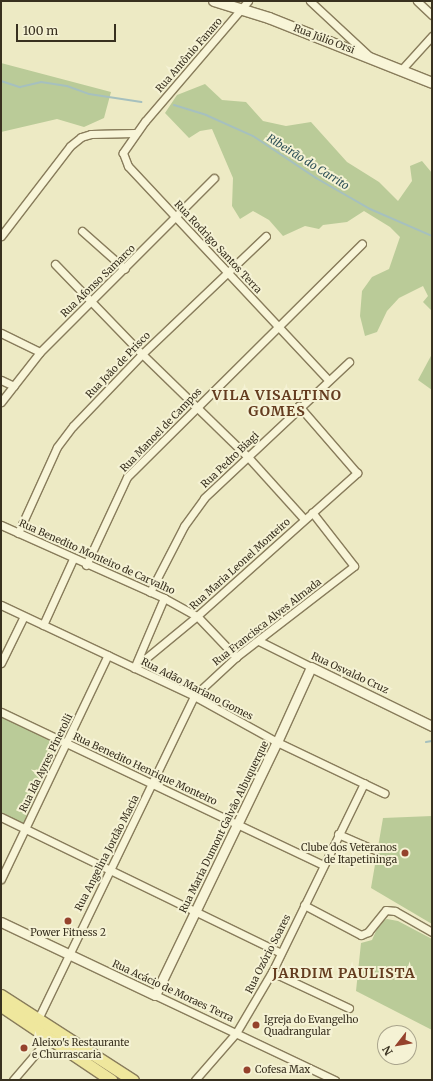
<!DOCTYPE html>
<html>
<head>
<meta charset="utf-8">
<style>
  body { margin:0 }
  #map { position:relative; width:433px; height:1081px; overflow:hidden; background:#edeac4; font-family:Merriweather,serif }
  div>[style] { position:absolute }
  .green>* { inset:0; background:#bacb98 }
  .stream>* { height:2px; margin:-1px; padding:0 1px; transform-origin:1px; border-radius:1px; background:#a6c0be }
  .roads { filter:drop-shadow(1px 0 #887c5b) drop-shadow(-1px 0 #887c5b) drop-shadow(0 1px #887c5b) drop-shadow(0 -1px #887c5b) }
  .minor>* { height:7px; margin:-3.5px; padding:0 3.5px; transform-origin:3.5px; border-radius:3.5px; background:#f8f5d8 }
  .tertiary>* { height:9px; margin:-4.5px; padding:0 4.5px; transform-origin:4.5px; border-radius:4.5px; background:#f8f5d8 }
  .secondary>* { height:10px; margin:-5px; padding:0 5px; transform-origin:5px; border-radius:5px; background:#f8f5d8 }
  .primary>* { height:11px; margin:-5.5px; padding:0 5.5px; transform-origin:5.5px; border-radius:5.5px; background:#efe79d }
  .dots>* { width:11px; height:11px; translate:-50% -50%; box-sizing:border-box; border:2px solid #f5f2d4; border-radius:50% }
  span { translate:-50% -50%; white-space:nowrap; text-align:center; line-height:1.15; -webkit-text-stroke:4px #f5f2d4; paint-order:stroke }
  .street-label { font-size:10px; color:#38301f }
  .poi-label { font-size:10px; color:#38301f }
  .right { translate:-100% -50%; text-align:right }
  .left { translate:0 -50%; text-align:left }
  .water-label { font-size:11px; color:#2e5157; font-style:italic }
  .district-label { font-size:14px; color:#643c1f; font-weight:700; letter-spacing:1px }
  .frame { position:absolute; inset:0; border:2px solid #38301f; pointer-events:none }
  .north { position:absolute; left:377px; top:1025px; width:40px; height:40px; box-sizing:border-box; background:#f5f2d4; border:1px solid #a9a48c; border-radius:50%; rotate:239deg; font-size:11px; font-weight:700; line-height:16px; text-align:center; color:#38301f }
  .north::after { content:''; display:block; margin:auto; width:14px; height:18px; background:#95422c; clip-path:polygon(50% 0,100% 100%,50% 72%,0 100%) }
  .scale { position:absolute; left:16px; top:24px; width:100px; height:18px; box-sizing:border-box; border:2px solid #38301f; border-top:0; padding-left:5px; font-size:12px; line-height:14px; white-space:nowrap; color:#38301f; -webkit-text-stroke:3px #f5f2d4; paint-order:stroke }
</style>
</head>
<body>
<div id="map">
  <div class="green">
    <div style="clip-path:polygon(1px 63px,111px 92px,104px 118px,84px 127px,57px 119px,1px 132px)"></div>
    <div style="clip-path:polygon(205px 84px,222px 100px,246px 102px,263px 121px,286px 126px,311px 122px,347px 162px,379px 182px,398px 201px,412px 181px,410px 166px,422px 161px,432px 173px,432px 311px,423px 302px,428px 296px,423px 286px,399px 298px,387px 311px,377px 332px,365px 336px,360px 316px,362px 291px,372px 277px,389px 269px,400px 237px,390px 227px,364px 211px,347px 222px,323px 225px,319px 229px,305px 226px,283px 236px,269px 220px,253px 211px,240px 219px,232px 206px,233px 178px,212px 129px,200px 131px,189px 138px,165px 113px,177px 95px)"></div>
    <div style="clip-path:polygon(432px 354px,432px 390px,418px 380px)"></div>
    <div style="clip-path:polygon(1px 715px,63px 745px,25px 825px,1px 813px)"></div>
    <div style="clip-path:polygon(432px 816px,432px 924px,371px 888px,383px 818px)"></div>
    <div style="clip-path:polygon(387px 919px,398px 921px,432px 939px,432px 1030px,356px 991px,361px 943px,372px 940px,380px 922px)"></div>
  </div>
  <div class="stream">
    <div style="left:1px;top:81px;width:20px;rotate:18deg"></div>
    <div style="left:20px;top:87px;width:22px;rotate:-13deg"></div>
    <div style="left:41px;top:82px;width:26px;rotate:9deg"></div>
    <div style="left:67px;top:86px;width:23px;rotate:20deg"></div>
    <div style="left:89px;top:94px;width:53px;rotate:8.7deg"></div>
    <div style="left:174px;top:105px;width:34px;rotate:17deg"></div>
    <div style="left:206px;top:115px;width:51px;rotate:24.1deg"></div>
    <div style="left:253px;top:136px;width:76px;rotate:33.7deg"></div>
    <div style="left:316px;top:178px;width:62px;rotate:29.9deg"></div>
    <div style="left:370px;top:209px;width:68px;rotate:23.5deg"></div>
    <div style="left:426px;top:742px;width:6px;rotate:-9deg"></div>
  </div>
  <div class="roads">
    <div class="minor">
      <div style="left:248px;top:1px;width:158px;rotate:130.6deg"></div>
      <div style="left:145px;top:121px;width:39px;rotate:125deg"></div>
      <div style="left:123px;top:153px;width:14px;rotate:69deg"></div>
      <div style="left:128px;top:166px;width:293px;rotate:46.9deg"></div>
      <div style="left:310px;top:1px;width:82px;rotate:43deg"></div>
      <div style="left:417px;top:1px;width:21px;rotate:43deg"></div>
      <div style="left:402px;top:69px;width:45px;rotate:-47.7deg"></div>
      <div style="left:82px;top:231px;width:57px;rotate:41.5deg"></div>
      <div style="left:1px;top:236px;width:113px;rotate:-52.5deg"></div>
      <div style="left:70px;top:146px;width:14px;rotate:-39deg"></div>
      <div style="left:81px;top:137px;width:10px;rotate:-17deg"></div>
      <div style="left:91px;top:134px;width:44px;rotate:-1.3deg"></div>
      <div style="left:55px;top:264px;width:125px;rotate:46deg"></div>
      <div style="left:142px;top:354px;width:148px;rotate:44.2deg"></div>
      <div style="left:248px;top:457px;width:84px;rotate:47.9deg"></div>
      <div style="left:1px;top:333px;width:43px;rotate:26deg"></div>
      <div style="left:1px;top:380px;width:14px;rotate:25deg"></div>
      <div style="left:1px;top:402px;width:63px;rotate:-52deg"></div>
      <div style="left:40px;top:352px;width:246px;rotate:-45deg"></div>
      <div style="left:1px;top:525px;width:179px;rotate:24.1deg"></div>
      <div style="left:164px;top:598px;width:38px;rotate:29deg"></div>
      <div style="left:197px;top:616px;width:57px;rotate:46.4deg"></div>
      <div style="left:18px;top:533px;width:94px;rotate:-65.6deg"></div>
      <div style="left:57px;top:447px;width:26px;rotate:-53deg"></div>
      <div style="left:73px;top:426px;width:100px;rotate:-46.2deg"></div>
      <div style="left:142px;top:354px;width:171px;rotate:-43.6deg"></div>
      <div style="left:86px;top:565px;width:97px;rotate:-65deg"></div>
      <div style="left:127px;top:477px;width:331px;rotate:-44.8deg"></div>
      <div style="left:150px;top:592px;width:74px;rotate:-62.7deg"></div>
      <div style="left:184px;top:526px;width:34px;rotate:-54deg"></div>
      <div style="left:204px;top:498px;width:199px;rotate:-43.2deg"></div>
      <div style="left:1px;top:605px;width:213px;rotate:25.2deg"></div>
      <div style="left:194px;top:696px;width:95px;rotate:29deg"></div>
      <div style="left:277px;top:742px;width:119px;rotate:25.5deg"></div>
      <div style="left:43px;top:625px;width:72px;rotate:-65.6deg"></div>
      <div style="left:259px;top:641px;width:58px;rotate:26.6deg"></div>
      <div style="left:1px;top:663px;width:52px;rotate:-63.9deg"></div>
      <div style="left:135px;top:666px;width:74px;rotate:-66.9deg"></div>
      <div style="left:134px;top:668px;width:82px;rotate:-39.5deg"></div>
      <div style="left:197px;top:616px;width:215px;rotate:-41.8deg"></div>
      <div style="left:357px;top:473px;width:89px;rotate:-130.9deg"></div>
      <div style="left:1px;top:712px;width:357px;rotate:25.4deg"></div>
      <div style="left:1px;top:817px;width:311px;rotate:25.9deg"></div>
      <div style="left:338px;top:834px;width:40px;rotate:23.4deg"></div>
      <div style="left:1px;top:879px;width:248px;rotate:-64.5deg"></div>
      <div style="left:304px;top:905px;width:64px;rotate:27.8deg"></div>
      <div style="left:361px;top:935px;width:8px;rotate:-23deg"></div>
      <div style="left:368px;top:932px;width:28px;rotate:-51deg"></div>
      <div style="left:386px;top:910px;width:9px;rotate:6deg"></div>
      <div style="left:395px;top:911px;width:43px;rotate:29.6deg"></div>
      <div style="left:272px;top:972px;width:85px;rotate:25.1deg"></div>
      <div style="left:155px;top:995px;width:199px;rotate:25.3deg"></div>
      <div style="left:38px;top:1019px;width:359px;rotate:-64.2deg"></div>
      <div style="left:194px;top:696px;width:57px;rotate:-42.9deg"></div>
      <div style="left:236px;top:657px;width:149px;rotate:-37.6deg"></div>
      <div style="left:354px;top:566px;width:68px;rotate:-127.9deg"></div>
      <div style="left:13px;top:1080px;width:55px;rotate:-49.4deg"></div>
      <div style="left:195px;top:1080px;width:62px;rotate:-48.9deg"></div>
      <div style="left:236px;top:1033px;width:71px;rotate:-59.5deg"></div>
      <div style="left:272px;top:972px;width:210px;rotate:-64deg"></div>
    </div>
    <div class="tertiary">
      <div style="left:1px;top:922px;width:170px;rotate:25.4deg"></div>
      <div style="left:155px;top:995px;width:281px;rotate:-64.3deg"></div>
      <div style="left:277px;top:742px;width:82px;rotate:-65.6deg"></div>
      <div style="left:311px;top:667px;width:135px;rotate:26deg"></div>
    </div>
    <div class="secondary">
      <div style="left:214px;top:1px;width:58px;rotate:17.2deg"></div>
      <div style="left:269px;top:18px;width:175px;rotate:21.7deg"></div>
    </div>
    <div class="primary">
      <div style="left:1px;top:995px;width:157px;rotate:32.8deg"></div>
      <div style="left:1px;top:1006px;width:133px;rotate:33.9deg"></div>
    </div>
  </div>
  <div class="dots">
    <div style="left:405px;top:853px;background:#95422c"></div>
    <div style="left:68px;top:921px;background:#95422c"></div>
    <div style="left:256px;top:1025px;background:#95422c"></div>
    <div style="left:24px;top:1048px;background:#95422c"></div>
    <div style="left:247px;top:1070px;background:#95422c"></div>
  </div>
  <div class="street-label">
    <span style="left:324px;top:39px;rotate:21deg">Rua Júlio Orsi</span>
    <span style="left:189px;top:55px;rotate:-49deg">Rua Antônio Fanaro</span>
    <span style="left:218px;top:247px;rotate:47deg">Rua Rodrigo Santos Terra</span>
    <span style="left:98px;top:281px;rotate:-44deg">Rua Afonso Samarco</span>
    <span style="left:118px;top:365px;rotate:-46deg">Rua João de Prisco</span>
    <span style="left:161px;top:430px;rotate:-46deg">Rua Manoel de Campos</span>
    <span style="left:230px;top:460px;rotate:-44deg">Rua Pedro Biagi</span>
    <span style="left:97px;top:557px;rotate:24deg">Rua Benedito Monteiro de Carvalho</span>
    <span style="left:240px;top:564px;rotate:-42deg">Rua Maria Leonel Monteiro</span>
    <span style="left:267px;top:622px;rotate:-38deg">Rua Francisca Alves Almada</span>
    <span style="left:350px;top:673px;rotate:25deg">Rua Osvaldo Cruz</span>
    <span style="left:197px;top:689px;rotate:27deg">Rua Adão Mariano Gomes</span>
    <span style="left:46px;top:763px;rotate:-64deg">Rua Ida Ayres Pinerolli</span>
    <span style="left:145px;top:769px;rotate:25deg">Rua Benedito Henrique Monteiro</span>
    <span style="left:224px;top:827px;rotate:-64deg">Rua Maria Dumont Galvão Albuquerque</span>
    <span style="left:107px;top:853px;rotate:-63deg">Rua Angelina Jordão Macia</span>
    <span style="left:268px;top:954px;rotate:-63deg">Rua Ozório Soares</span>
    <span style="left:173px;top:991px;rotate:25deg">Rua Acácio de Moraes Terra</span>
  </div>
  <div class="poi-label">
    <span class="right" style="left:397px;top:853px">Clube dos Veteranos<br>de Itapetininga</span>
    <span style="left:68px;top:933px">Power Fitness 2</span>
    <span class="left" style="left:264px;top:1025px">Igreja do Evangelho<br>Quadrangular</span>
    <span class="left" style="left:32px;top:1048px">Aleixo's Restaurante<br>e Churrascaria</span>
    <span class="left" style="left:255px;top:1070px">Cofesa Max</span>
  </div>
  <div class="water-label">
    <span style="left:308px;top:162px;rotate:32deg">Ribeirão do Carrito</span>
  </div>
  <div class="district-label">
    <span style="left:277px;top:403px">VILA VISALTINO<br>GOMES</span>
    <span style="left:344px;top:973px">JARDIM PAULISTA</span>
  </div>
  <div class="frame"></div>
  <div class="north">N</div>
  <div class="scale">100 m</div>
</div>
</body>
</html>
